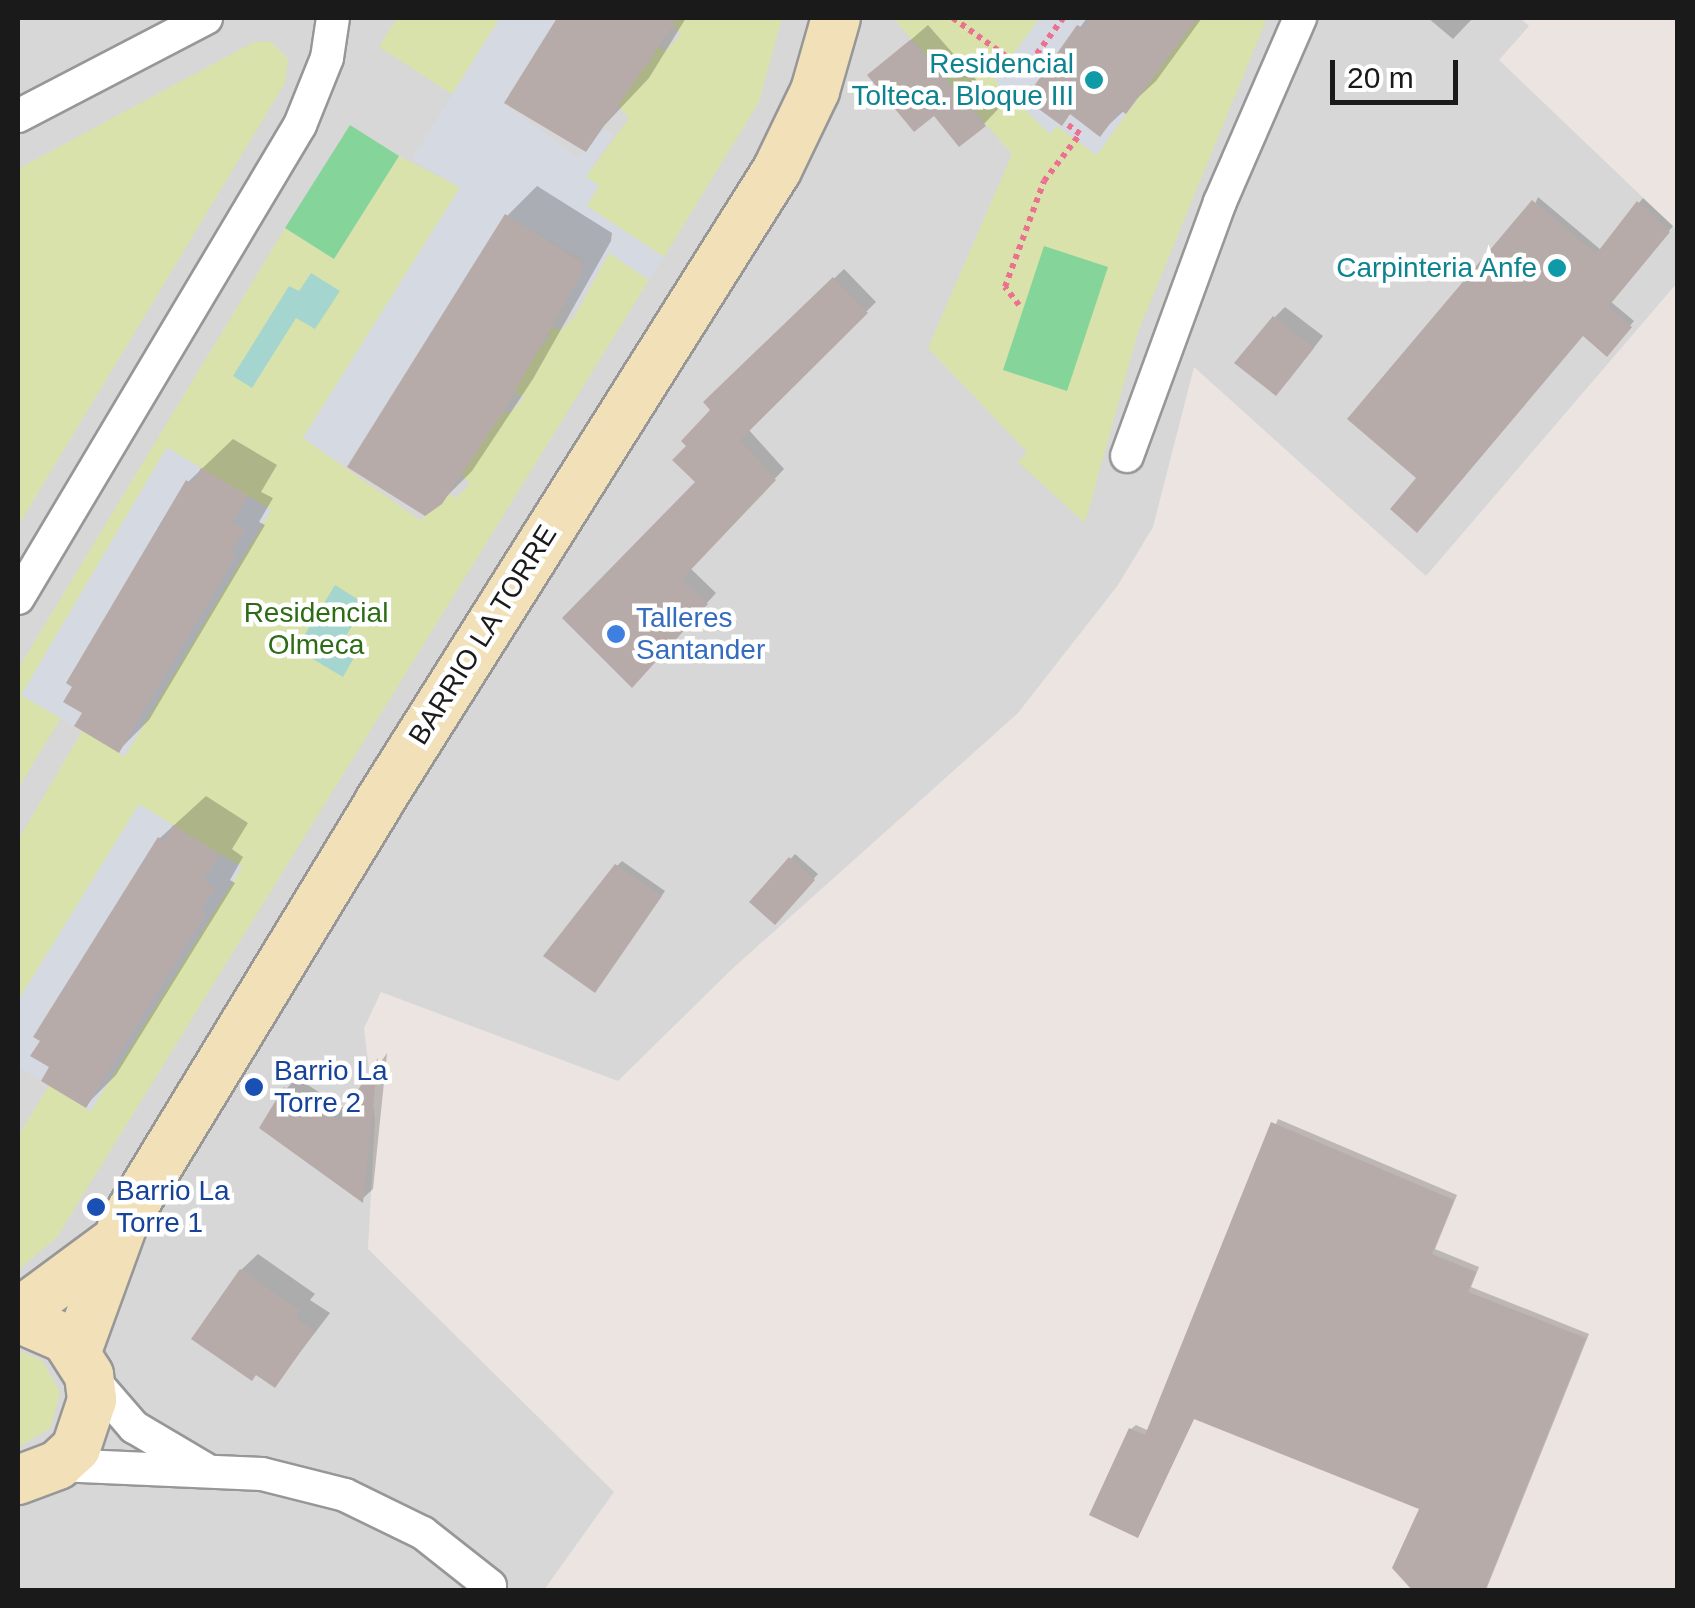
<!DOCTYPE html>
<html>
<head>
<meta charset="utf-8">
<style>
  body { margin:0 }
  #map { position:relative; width:1695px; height:1608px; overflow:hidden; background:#ebe4e1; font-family:Helvetica,sans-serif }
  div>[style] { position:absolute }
  .residential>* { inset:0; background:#d8d7d8 }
  .grass>* { inset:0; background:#d9e2aa }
  .pitch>* { inset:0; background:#85d499 }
  .plaza>* { inset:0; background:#d5d9e1 }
  .water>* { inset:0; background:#a5d5cf }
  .shadow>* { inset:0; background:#0003 }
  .building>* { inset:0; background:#b7abaa }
  .path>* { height:6px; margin-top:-3px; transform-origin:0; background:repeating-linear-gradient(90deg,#ec7190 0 5px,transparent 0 10px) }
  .roads { filter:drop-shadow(2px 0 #979797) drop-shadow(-2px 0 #979797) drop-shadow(0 2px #979797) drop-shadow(0 -2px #979797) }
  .minor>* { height:32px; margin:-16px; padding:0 16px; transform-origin:16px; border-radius:16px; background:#fff }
  .secondary>* { height:48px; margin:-24px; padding:0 24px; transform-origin:24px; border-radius:24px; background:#f2e0b8 }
  .dots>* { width:28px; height:28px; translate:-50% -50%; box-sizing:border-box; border:5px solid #fff; border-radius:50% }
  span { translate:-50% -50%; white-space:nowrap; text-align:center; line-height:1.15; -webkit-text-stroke:9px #fff; paint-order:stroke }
  .culture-label { font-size:28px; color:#0d838f }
  .right { translate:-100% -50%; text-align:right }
  .park-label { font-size:28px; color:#2d6c15 }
  .shop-label { font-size:28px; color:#366cbe }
  .left { translate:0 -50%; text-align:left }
  .street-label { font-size:28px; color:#1a1a1a }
  .transit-label { font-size:28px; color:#164399 }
  .frame { position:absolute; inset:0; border:20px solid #1a1a1a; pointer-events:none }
  .scale { position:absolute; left:1330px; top:60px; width:128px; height:45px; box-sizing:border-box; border:5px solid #1a1a1a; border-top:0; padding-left:12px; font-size:30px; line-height:35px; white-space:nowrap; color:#1a1a1a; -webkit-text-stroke:8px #fff; paint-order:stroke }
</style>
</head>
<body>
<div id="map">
  <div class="residential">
    <div style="clip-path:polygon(18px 18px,1520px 18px,1529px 26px,1499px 60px,1677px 230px,1677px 283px,1426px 576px,1194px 367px,1153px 527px,1118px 585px,1018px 713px,732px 969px,618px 1081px,381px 992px,364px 1028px,375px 1119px,368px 1249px,614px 1492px,544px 1590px,18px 1590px)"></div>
  </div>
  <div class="grass">
    <div style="clip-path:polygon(397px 18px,500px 18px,452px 94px,379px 47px)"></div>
    <div style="clip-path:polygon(668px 18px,782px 18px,759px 102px,664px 257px,586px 206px,586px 177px,629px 118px,612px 98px,639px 61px,647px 65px,655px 53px,651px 42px,665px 51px,681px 35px)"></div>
    <div style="clip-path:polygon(893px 18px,1040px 18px,995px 80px,1050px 133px,1057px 126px,1096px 155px,1197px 18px,1267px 18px,1138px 332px,1085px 523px,1018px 462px,1027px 452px,928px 348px,1012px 154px)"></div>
    <div style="clip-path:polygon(270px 41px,288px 59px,285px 83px,18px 526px,18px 169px,254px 42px)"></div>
    <div style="clip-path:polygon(399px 156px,460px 187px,303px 438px,421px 521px,437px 501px,442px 504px,448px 494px,456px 498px,470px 484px,460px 473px,494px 406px,508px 414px,524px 398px,512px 390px,534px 341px,543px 346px,550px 333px,546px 323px,560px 331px,574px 318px,609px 253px,649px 280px,57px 1237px,18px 1270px,18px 1137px,49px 1085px,90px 1111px,241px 867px,139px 805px,18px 1001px,18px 840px,82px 731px,125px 756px,271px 510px,167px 448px,22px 695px,61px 718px,18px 788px,18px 669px,285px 228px,334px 259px)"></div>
    <div style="clip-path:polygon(18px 1351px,42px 1360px,60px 1392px,51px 1427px,18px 1448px)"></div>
  </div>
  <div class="pitch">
    <div style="clip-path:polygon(350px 125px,399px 156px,334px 259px,285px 228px)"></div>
    <div style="clip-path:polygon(1044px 246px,1108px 267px,1067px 391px,1003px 370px)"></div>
  </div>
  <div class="plaza">
    <div style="clip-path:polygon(500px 18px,557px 18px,504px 103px,578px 158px,594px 137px,606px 130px,613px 135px,586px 176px,599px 186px,587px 206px,664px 257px,649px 280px,609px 253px,572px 312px,560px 295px,575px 284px,586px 259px,505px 215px,346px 467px,303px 438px,460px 188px,412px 159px)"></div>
    <div style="clip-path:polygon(1040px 18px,1090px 18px,1083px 28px,1077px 25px,1024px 98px,1061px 126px,1070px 114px,1100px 136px,1120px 110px,1126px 114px,1097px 155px,1057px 126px,1050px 134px,994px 80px)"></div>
    <div style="clip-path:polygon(167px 447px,201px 468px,192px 484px,186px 481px,66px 682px,72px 687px,64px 702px,82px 713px,74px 726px,21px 695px)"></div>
    <div style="clip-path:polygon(249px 496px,271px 510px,125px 756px,119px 753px,236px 557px,231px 553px,244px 530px,233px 522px)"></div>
    <div style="clip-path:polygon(139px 804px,173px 825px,164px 841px,158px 837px,34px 1037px,39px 1041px,30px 1056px,49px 1067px,41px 1081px,18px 1066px,18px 1001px)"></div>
    <div style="clip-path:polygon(220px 854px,242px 867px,90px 1112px,86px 1108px,206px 914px,201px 911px,215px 888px,203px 880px)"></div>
  </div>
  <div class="water">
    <div style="clip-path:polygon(311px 273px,340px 291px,315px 329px,296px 318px,252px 388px,233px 376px,289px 286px,299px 291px)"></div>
    <div style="clip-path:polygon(335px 585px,365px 604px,340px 646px,355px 656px,343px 677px,296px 649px)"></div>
  </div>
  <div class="shadow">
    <div style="clip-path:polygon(561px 18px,686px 18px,649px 78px,582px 149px,508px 102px)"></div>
    <div style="clip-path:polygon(1087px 18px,1202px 18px,1156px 81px,1100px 133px,1072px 112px,1062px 123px,1028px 98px)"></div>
    <div style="clip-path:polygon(1428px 18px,1473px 18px,1453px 39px)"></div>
    <div style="clip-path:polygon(928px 25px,1000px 107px,984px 124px,870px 75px)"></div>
    <div style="clip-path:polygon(537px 186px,612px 233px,611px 241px,533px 379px,472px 471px,441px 502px,507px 216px)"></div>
    <div style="clip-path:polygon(1538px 197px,1601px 250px,1643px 198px,1673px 226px,1610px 301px,1634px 321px,1606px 354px,1583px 333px,1420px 477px)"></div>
    <div style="clip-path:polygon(844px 269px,876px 302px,748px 429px,784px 469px,690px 568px,716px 593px,641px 675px,698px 482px,714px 410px,707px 402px)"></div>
    <div style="clip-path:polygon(1285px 307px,1323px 336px,1287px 382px,1275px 317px)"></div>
    <div style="clip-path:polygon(233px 439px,277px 465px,261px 492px,273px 498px,259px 522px,265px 525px,149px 720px,119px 750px,188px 482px)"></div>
    <div style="clip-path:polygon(206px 796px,248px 823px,232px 849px,243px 857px,230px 880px,235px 883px,116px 1075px,86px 1105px,160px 838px)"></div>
    <div style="clip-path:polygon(795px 854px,818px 874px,775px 922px,753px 902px)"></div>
    <div style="clip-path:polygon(622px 861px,665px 891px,599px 985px,617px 866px)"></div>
    <div style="clip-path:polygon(387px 1053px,373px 1189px,362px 1199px,286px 1089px,297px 1078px,348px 1111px)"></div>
    <div style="clip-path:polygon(1278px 1119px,1457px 1195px,1435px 1249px,1479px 1267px,1471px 1287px,1589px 1334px,1486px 1590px,1466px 1590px,1429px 1568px,1415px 1590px,1395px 1568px,1422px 1507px,1195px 1417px,1138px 1535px,1131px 1429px,1136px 1425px,1149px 1431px)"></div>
    <div style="clip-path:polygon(258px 1254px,315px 1294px,310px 1300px,330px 1313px,275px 1385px,257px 1372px,241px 1270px)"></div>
  </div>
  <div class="building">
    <div style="clip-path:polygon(557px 18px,678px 18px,586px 152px,504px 103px)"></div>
    <div style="clip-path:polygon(1090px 18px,1197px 18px,1126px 114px,1120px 110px,1100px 137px,1070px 114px,1062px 126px,1025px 99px,1077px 25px,1083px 28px)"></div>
    <div style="clip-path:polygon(910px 40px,986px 126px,959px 147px,934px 116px,914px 132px,867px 75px)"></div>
    <div style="clip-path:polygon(1532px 200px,1596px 254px,1637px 201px,1670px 232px,1608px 307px,1632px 327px,1607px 357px,1583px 336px,1417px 533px,1390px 509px,1416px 478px,1347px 419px)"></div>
    <div style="clip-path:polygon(505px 214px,583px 264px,581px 274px,503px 412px,442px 504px,425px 516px,347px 467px)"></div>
    <div style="clip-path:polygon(833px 277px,868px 313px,740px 440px,776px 480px,682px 579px,708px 604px,632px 688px,562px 618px,695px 482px,672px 460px,686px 446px,681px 441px,710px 410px,703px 402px)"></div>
    <div style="clip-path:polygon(1273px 316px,1314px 348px,1276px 396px,1234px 363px)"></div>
    <div style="clip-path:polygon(201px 468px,249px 496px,232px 523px,245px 529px,231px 553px,236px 556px,119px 753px,74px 726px,82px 713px,63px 702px,72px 687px,66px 683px,186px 480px,192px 484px)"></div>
    <div style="clip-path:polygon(173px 825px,220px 854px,204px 880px,215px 888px,201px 911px,206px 914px,86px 1108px,41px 1081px,49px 1067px,30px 1056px,40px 1041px,33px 1037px,158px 837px,164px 841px)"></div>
    <div style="clip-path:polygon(789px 857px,815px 880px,775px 925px,749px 902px)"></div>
    <div style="clip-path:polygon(615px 864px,662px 896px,595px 993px,543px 956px)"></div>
    <div style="clip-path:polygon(378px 1058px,363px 1203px,259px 1128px,284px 1087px,338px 1122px)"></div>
    <div style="clip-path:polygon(1271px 1122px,1454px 1200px,1432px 1254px,1476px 1272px,1468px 1292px,1586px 1338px,1485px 1590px,1412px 1590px,1392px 1568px,1419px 1509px,1194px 1419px,1138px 1538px,1089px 1515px,1129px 1428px,1145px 1435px)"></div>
    <div style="clip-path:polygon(240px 1269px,300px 1311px,296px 1318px,315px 1331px,275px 1388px,256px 1375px,252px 1381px,191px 1339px)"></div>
  </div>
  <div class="path">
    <div style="left:953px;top:18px;width:89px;rotate:35.8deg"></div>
    <div style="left:1025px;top:70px;width:64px;rotate:-53.8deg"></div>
    <div style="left:1019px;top:305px;width:23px;rotate:-128deg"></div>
    <div style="left:1005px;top:287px;width:113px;rotate:-69.8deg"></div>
    <div style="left:1044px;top:181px;width:59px;rotate:-52.5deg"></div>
    <div style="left:1080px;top:134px;width:15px;rotate:-143deg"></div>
  </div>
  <div class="roads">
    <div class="minor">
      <div style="left:18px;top:116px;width:212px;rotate:-27.5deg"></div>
      <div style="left:1127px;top:456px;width:270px;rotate:-69.9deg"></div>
      <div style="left:1220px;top:202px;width:201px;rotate:-66.5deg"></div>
      <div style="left:18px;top:598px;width:551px;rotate:-59.2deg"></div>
      <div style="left:300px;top:125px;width:72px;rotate:-68.1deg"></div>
      <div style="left:327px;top:58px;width:40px;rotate:-81.5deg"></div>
      <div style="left:89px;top:1375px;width:69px;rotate:49.1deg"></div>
      <div style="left:134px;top:1427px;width:82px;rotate:30.6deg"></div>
      <div style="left:58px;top:1465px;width:204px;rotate:2.5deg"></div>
      <div style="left:262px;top:1474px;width:86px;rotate:14.2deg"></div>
      <div style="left:345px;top:1495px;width:87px;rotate:26deg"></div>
      <div style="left:423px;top:1533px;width:85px;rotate:38.3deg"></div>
      <div style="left:490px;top:1586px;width:5px;rotate:127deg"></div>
    </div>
    <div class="secondary">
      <div style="left:18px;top:1313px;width:114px;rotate:-36.5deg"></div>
      <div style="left:18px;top:1318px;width:52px;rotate:23.6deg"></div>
      <div style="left:66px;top:1339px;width:43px;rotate:57.4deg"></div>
      <div style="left:89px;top:1375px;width:25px;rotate:83deg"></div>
      <div style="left:92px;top:1400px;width:51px;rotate:108.4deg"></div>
      <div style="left:76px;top:1448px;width:25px;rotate:137deg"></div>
      <div style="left:58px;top:1465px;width:43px;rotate:159.4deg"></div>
      <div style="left:77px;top:1351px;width:137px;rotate:-70deg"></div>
      <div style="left:124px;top:1222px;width:491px;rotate:-58.7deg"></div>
      <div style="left:379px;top:802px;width:747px;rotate:-57.8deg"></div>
      <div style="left:777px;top:170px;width:88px;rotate:-64.3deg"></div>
      <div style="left:815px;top:91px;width:76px;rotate:-74deg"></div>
    </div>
  </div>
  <div class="dots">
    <div style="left:1094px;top:80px;background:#0f9aa8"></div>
    <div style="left:1557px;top:268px;background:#0f9aa8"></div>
    <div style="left:616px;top:634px;background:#3f7fe0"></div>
    <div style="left:254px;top:1087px;background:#1a4fb4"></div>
    <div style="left:96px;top:1207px;background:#1a4fb4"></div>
  </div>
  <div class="culture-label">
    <span class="right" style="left:1074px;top:80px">Residencial<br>Tolteca. Bloque III</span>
    <span class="right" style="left:1537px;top:268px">Carpinteria Anfe</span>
  </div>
  <div class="park-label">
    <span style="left:316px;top:629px">Residencial<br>Olmeca</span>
  </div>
  <div class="shop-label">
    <span class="left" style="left:636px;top:634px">Talleres<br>Santander</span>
  </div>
  <div class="street-label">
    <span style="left:483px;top:635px;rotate:-58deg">BARRIO LA TORRE</span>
  </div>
  <div class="transit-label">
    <span class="left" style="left:274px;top:1087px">Barrio La<br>Torre 2</span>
    <span class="left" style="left:116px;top:1207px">Barrio La<br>Torre 1</span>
  </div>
  <div class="frame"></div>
  <div class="scale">20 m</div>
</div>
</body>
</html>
